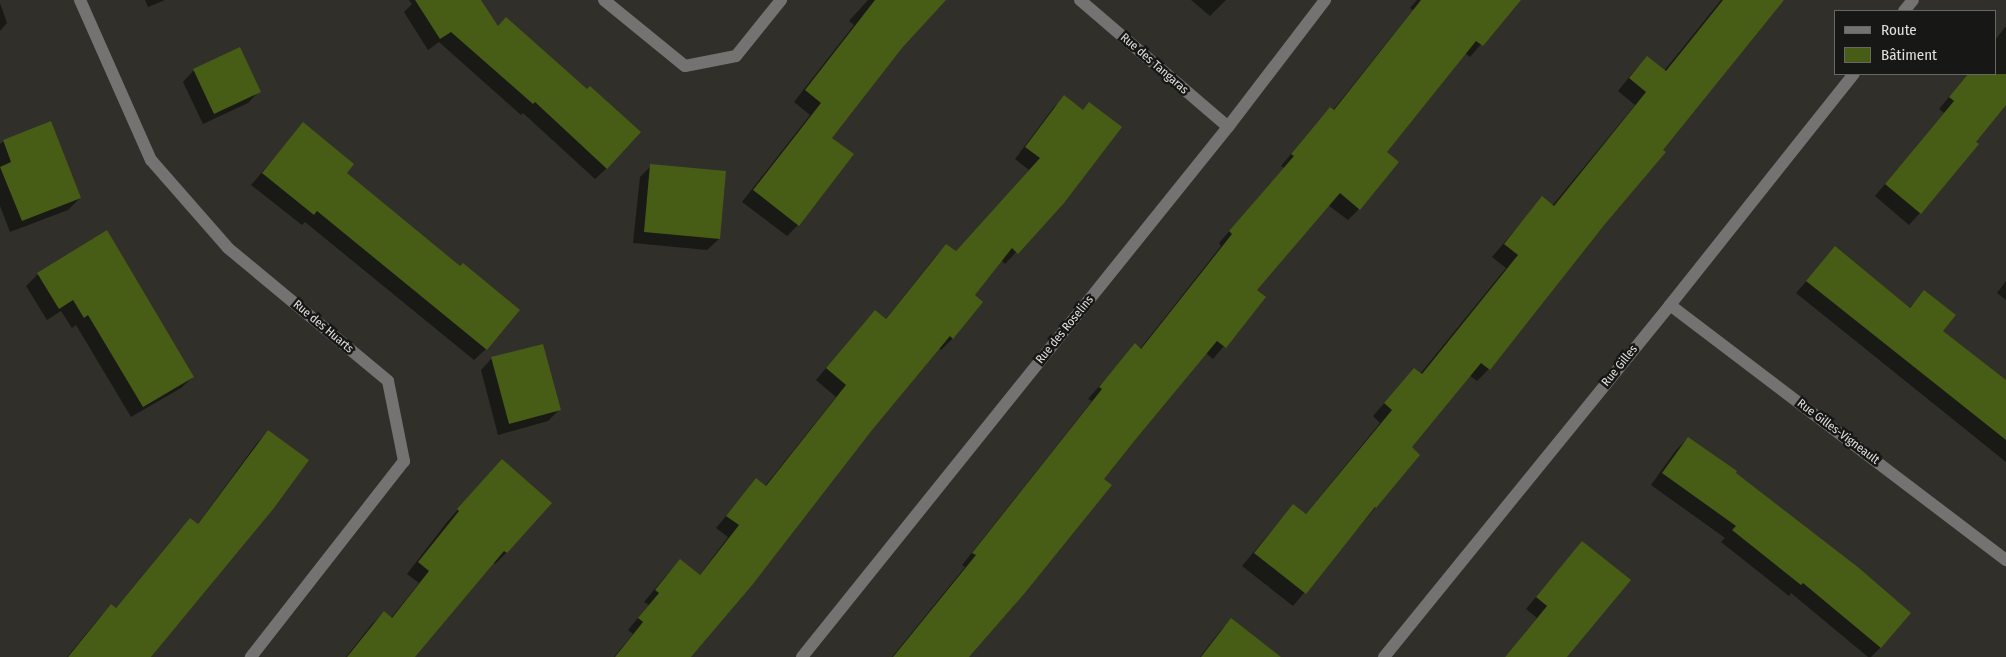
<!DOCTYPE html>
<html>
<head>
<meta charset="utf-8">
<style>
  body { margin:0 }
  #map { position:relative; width:2006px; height:657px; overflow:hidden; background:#302f2a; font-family:"Fira Sans Condensed",sans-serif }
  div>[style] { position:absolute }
  .shadow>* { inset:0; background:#0007 }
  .building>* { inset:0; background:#475c14 }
  .minor>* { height:12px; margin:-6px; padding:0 6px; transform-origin:6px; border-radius:6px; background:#757371 }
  span { translate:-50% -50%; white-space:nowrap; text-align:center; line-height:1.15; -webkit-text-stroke:5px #171715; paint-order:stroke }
  .street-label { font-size:12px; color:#e0e0dd }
  .legend { position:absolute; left:1834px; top:10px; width:162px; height:65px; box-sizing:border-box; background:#171715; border:1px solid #676765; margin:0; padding:6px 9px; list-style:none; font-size:15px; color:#e0e0dd }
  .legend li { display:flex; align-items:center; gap:10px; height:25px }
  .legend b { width:25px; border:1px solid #676765 }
</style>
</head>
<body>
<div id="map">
  <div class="shadow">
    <div style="clip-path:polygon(145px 0,165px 0,148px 7px)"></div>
    <div style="clip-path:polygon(409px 0,479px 0,497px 28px,607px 168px,595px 179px,523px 113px,521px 115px,439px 42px,428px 50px,404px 12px,412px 4px)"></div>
    <div style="clip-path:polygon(868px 0,944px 0,901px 47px,831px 138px,798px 225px,787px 236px,742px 202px,810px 115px,794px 102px,854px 25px,849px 21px)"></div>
    <div style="clip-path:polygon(1191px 0,1226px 0,1210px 16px)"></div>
    <div style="clip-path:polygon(1417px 0,1519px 0,1470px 57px,1465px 53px,1385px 152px,1359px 209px,1348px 220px,1328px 205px,1255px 290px,1264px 298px,1213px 359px,1206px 353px,1134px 439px,967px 657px,892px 657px,965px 567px,962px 565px,1092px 401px,1088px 399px,1135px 345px,1140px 349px,1221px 246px,1219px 243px,1284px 168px,1281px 166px,1319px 120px,1330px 108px,1333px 110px,1413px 10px,1410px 8px)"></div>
    <div style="clip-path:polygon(1721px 0,1781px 0,1489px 369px,1477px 381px,1469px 375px,1410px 448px,1376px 507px,1293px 606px,1242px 566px,1293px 505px,1305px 515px,1380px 423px,1373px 416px,1414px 369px,1420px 374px,1506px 268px,1492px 257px,1542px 198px,1552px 206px,1635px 105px,1618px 91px,1635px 70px,1648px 58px,1664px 71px)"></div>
    <div style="clip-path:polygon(0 3px,7px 23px,0 31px)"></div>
    <div style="clip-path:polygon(2006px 26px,2006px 101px,1920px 213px,1909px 225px,1875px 196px,1944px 113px,1939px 109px,1968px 74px,1995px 74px,1995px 40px)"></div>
    <div style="clip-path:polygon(194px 70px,259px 91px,248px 103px,203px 124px,183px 82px)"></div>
    <div style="clip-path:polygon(1064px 97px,1063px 202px,1005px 264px,1001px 260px,973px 295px,953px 338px,941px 350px,938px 348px,871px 429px,690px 657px,614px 657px,633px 634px,628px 630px,649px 605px,644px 602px,669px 572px,680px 561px,699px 576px,728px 537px,716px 528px,756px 480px,765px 486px,836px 397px,816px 380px,864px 323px,875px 311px,885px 320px,935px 257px,946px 245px,955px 252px,1029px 170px,1015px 159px,1053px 108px)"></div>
    <div style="clip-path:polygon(303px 124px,486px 349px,474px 360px,305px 222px,302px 225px,251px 185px)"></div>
    <div style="clip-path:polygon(4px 141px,80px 198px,68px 210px,10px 232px,0 206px,0 144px)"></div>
    <div style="clip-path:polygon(651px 166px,719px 239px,707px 250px,633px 243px,640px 177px)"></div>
    <div style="clip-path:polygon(107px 232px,193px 377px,181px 388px,131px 417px,76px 325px,72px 328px,61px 311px,47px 320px,26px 286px,38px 274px)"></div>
    <div style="clip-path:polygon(1835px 248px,1909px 308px,1924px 292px,1942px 331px,2006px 383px,2006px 462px,1796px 293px)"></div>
    <div style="clip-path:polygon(2006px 281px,2006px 300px,1997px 293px)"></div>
    <div style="clip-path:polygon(492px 358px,559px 410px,548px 421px,498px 435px,481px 370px)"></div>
    <div style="clip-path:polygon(268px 431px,151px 657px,67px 657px,100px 617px,111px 605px,115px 609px,179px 531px,197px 525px,257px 443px)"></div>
    <div style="clip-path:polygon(1688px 438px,1735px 473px,1881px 647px,1871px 657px,1868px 657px,1791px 593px,1789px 596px,1721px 542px,1725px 538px,1651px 485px,1676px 450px)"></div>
    <div style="clip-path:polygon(491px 472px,550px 503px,506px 553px,495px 564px,493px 562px,414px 657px,346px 657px,372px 624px,384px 612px,391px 618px,419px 583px,407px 574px,447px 522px)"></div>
    <div style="clip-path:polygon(1582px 542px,1566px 657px,1505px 657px,1537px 618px,1526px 609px)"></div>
    <div style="clip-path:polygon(1231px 620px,1261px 657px,1200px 657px,1220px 631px)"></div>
  </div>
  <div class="building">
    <div style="clip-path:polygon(415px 0,481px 0,498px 26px,506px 17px,587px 89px,590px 86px,641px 132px,607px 169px,535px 102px,533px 104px,451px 32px,440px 39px)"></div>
    <div style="clip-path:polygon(875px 0,946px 0,902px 48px,832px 138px,854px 154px,799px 226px,753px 190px,821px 103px,805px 90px)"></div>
    <div style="clip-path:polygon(1421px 0,1521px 0,1483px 46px,1476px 41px,1387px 152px,1399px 162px,1360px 210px,1340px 193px,1257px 290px,1266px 297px,1226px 348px,1217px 341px,1135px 440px,1104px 479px,1112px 485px,1024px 594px,969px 657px,893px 657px,976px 555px,972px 553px,1102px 389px,1099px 387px,1135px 343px,1141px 349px,1232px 234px,1229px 231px,1294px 156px,1291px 154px,1330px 107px,1334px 110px)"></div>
    <div style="clip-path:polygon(1723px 0,1784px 0,1663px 150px,1666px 152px,1605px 224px,1490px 370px,1481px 363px,1412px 447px,1420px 455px,1376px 508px,1375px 507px,1306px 594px,1254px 553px,1293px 504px,1306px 514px,1392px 410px,1384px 403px,1414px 368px,1422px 374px,1518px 255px,1504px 244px,1542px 196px,1554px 206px,1646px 92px,1629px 78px,1647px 56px,1666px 71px)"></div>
    <div style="clip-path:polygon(240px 47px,261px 92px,214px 114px,193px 69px)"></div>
    <div style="clip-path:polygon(1968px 74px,2006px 74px,2006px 105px,1976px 142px,1979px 144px,1921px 214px,1885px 184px,1954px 101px,1949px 97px)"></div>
    <div style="clip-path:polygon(1064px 95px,1083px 110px,1089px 102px,1122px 127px,1064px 203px,1018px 254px,1012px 248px,975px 295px,983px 302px,953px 339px,950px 336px,872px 430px,753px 584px,691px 657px,615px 657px,643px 622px,638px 618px,659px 593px,655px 590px,680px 559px,700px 575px,739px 525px,726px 516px,756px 478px,766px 486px,846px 385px,826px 368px,875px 310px,886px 319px,946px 244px,956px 251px,1040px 158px,1025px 147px)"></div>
    <div style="clip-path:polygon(51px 121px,81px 198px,22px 221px,0 167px,11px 162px,3px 140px)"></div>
    <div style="clip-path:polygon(303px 122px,354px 164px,347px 173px,460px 266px,463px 263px,520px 310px,487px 350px,317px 211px,314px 215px,262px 173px)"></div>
    <div style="clip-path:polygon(650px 164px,726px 171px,720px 239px,644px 232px)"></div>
    <div style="clip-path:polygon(107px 230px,194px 377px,143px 407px,88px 315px,84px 318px,73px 300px,59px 309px,37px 273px)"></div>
    <div style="clip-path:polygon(1835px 246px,1910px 308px,1924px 290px,1956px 315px,1943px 331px,2006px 380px,2006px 440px,1806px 281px)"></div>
    <div style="clip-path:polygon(543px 344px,561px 410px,509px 424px,491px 357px)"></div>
    <div style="clip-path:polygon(268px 430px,309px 460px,274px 508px,151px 657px,68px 657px,111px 604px,116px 608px,190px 518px,198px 524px)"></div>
    <div style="clip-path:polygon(1688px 437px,1737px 471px,1736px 473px,1859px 568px,1911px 613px,1881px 648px,1803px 583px,1801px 585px,1732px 530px,1736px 526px,1662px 473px)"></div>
    <div style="clip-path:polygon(502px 459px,552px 503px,507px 553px,504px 551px,415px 657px,347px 657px,384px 611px,392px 618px,429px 571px,418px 562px,459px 511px,457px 509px)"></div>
    <div style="clip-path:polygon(1582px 541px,1631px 580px,1567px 657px,1505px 657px,1547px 606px,1536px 597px)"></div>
    <div style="clip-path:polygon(1231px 618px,1281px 657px,1201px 657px)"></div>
  </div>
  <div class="minor">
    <div style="left:80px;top:0;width:175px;rotate:66.1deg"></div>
    <div style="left:151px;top:160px;width:117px;rotate:48.8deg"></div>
    <div style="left:228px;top:248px;width:208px;rotate:39.7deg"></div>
    <div style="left:388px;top:381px;width:82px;rotate:78.7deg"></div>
    <div style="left:404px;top:461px;width:249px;rotate:128deg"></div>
    <div style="left:604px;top:0;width:104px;rotate:39.2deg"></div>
    <div style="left:685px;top:66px;width:52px;rotate:-11.1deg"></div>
    <div style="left:736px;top:56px;width:72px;rotate:-51.2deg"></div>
    <div style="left:1080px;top:0;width:195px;rotate:40.6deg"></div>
    <div style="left:1904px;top:11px;width:14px;rotate:-51deg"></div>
    <div style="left:1670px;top:305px;width:422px;rotate:37.2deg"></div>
    <div style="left:802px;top:657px;width:680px;rotate:-51.21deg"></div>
    <div style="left:1228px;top:127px;width:160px;rotate:-52.6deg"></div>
    <div style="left:1384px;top:657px;width:454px;rotate:-50.9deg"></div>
    <div style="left:1670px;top:305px;width:295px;rotate:-51.5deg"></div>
  </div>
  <div class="street-label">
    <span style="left:1154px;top:64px;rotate:41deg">Rue des Tangaras</span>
    <span style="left:323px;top:327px;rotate:40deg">Rue des Huarts</span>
    <span style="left:1065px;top:330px;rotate:-51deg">Rue des Roselins</span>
    <span style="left:1620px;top:366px;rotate:-51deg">Rue Gilles</span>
    <span style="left:1838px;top:432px;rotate:37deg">Rue Gilles-Vigneault</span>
  </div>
  <ul class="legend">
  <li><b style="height:6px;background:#757371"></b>Route</li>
  <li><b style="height:14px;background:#475c14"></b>Bâtiment</li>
  </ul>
</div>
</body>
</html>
